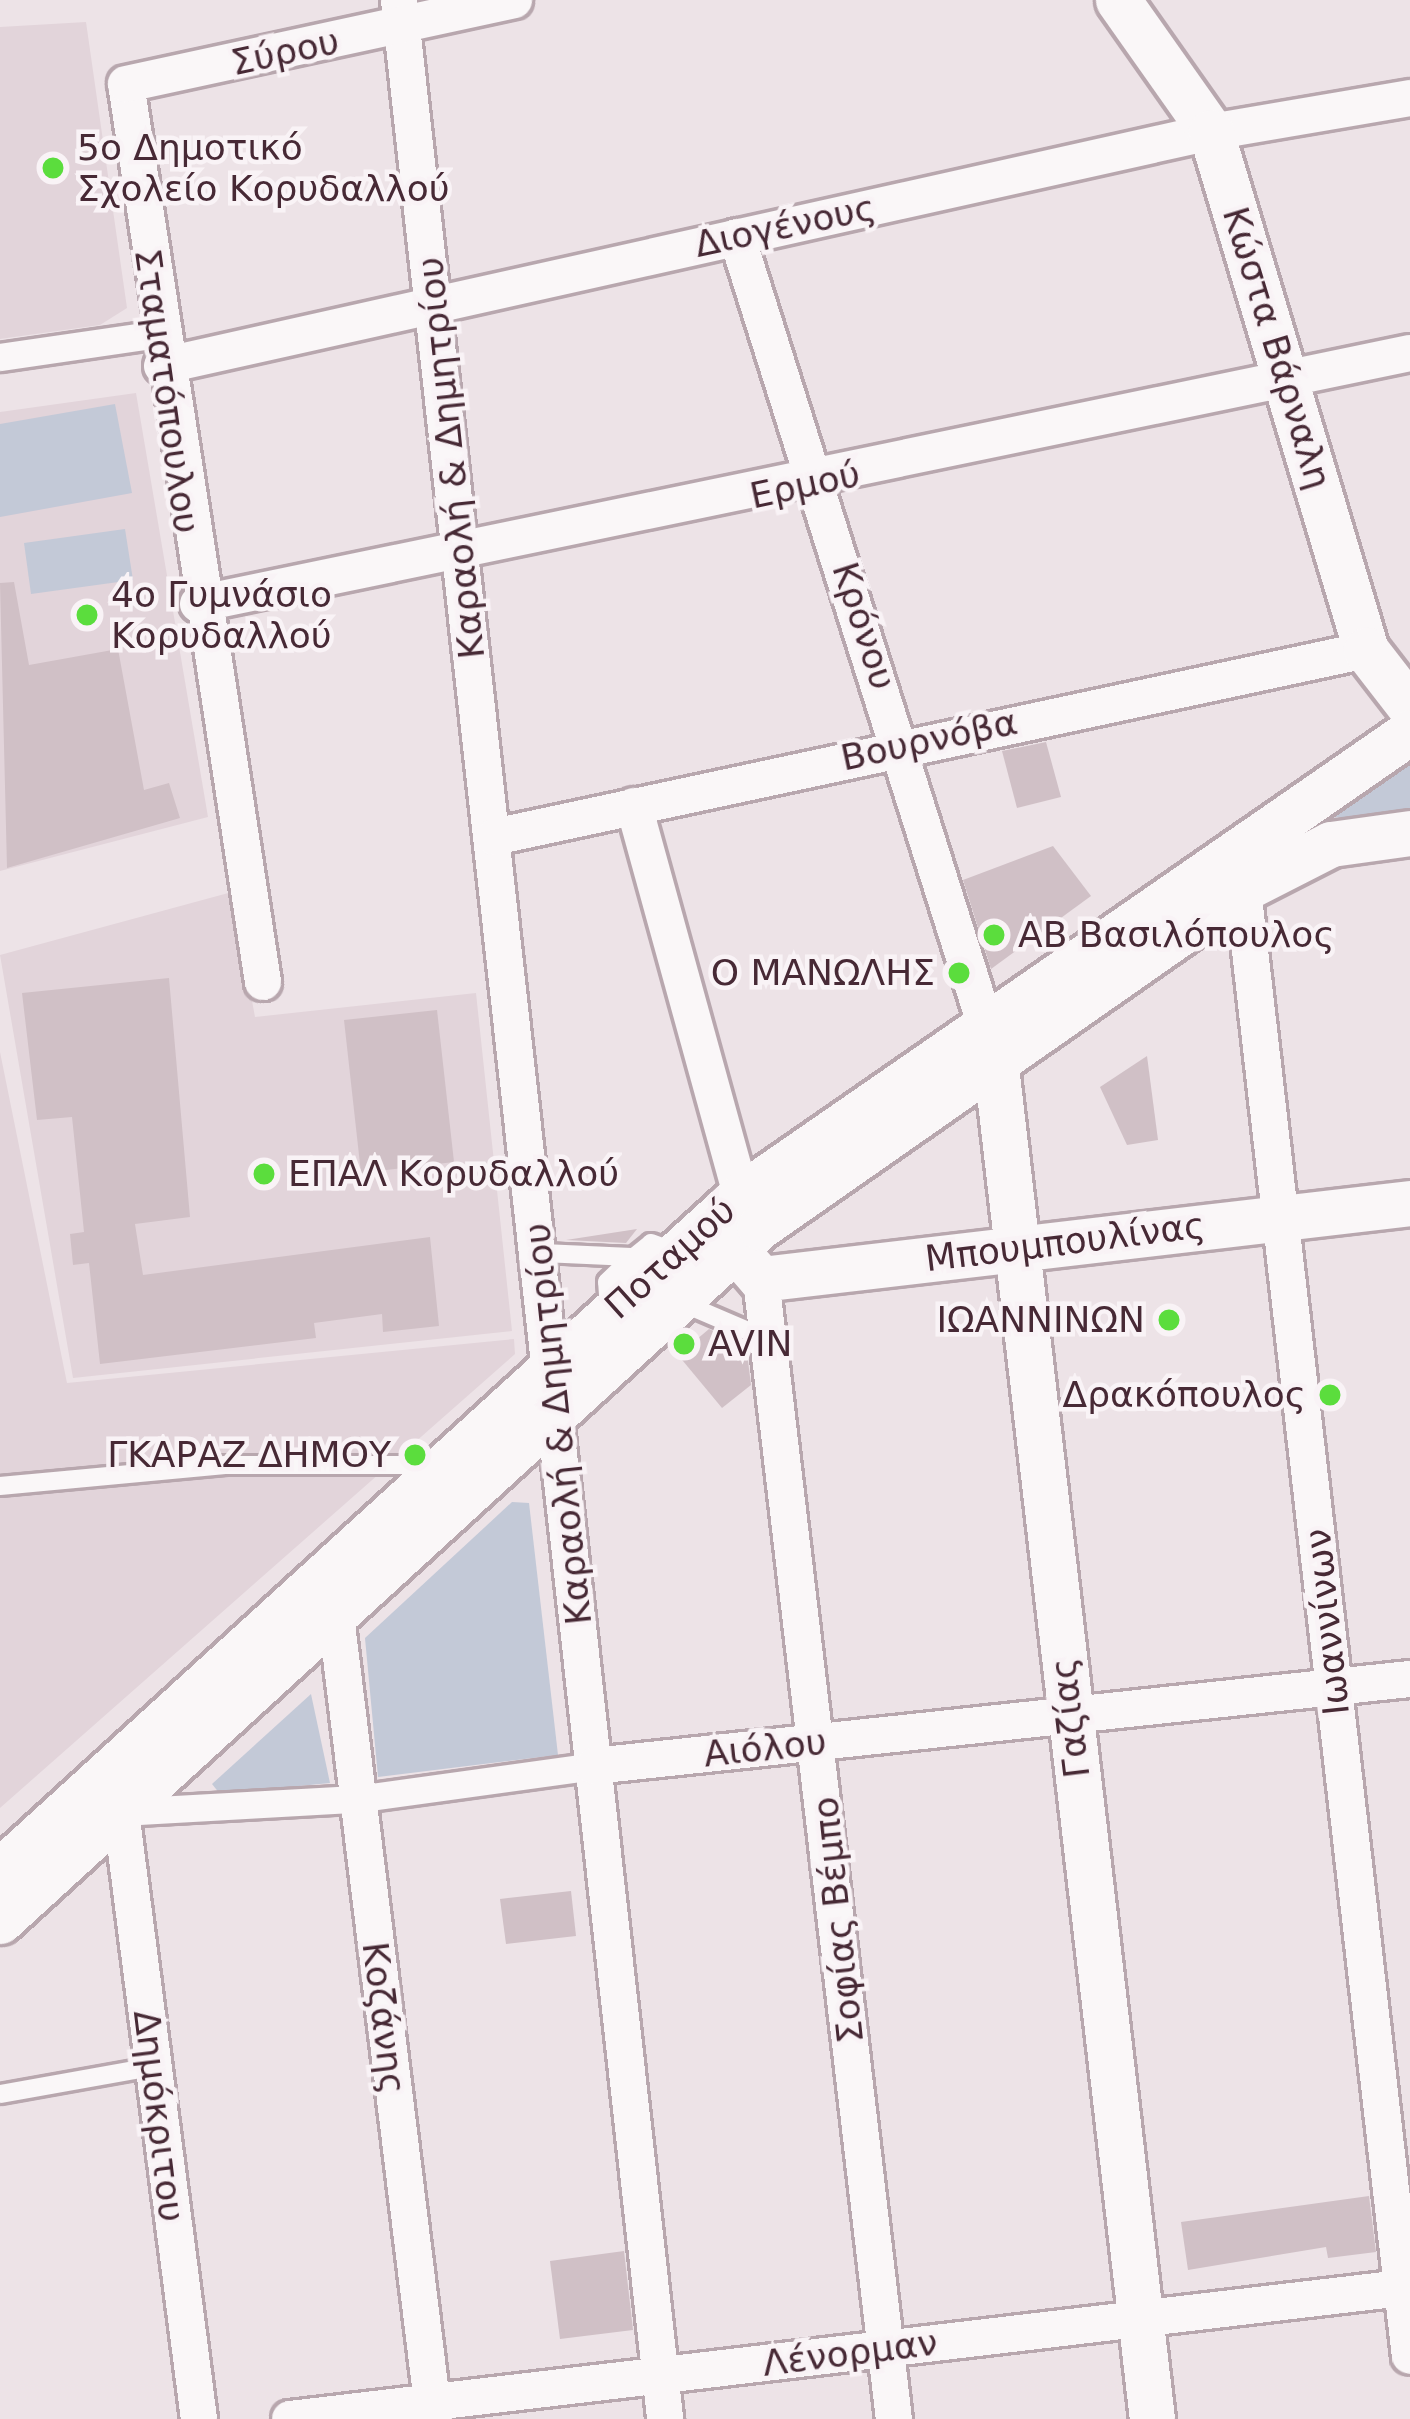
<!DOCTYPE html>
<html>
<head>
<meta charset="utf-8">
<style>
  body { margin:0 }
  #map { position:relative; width:1410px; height:2419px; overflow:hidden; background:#ede3e7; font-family:"DejaVu Sans",sans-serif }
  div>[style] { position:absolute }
  .built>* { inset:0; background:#e2d4da }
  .green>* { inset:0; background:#c3c9d7 }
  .building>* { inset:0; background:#d0c0c6 }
  .roads { filter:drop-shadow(3px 0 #b8a7ae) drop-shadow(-3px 0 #b8a7ae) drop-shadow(0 3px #b8a7ae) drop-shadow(0 -3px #b8a7ae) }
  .service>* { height:18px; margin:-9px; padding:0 9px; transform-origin:9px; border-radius:9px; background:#faf7f8 }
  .pedestrian>* { height:27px; margin:-13.5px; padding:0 13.5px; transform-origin:13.5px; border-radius:13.5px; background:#faf7f8 }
  .minor>* { height:36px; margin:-18px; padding:0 18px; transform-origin:18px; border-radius:18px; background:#faf7f8 }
  .tertiary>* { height:45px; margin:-22.5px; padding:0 22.5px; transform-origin:22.5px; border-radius:22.5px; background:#faf7f8 }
  .dots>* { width:33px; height:33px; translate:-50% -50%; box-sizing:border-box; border:6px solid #f9f3f6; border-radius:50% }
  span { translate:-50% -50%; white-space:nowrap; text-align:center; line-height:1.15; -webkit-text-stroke:9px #f9f3f6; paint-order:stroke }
  .street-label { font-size:36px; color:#472935 }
  .poi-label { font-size:36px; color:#472935 }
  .left { translate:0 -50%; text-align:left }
  .right { translate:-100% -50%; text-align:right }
</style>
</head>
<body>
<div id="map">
  <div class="built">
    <div style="clip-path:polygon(86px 22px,127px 308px,100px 325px,0 339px,0 27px)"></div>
    <div style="clip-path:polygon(136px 393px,208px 817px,0 871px,0 412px)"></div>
    <div style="clip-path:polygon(232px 892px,255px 1017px,476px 993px,512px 1331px,73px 1378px,0 955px)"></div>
    <div style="clip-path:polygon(0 1052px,67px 1383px,514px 1339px,515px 1354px,0 1808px)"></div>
  </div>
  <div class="green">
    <div style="clip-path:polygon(115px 404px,132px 493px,0 517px,0 424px)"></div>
    <div style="clip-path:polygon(125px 529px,133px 580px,31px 594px,24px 543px)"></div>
    <div style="clip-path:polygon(1410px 751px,1410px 815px,1320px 818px)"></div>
    <div style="clip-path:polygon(512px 1502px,529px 1503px,558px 1755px,378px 1777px,365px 1638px)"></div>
    <div style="clip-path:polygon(311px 1694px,330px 1783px,220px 1794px,212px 1784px)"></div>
  </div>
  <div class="building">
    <div style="clip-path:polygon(14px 582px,29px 665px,118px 649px,144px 790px,169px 783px,180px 818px,7px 868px,0 583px)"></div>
    <div style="clip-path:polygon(1046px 742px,1061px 797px,1017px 808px,1002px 751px)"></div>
    <div style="clip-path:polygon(1053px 846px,1091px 896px,991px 969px,963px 880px)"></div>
    <div style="clip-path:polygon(169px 978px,190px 1217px,135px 1224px,143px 1275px,430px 1237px,439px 1326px,383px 1332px,382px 1314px,314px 1323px,316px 1338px,100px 1364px,89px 1263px,73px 1265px,70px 1234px,84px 1232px,72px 1117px,37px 1120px,22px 993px)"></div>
    <div style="clip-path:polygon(437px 1010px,454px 1162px,361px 1173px,344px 1020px)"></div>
    <div style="clip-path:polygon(1147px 1056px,1158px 1140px,1127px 1145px,1100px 1087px)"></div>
    <div style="clip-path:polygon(637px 1229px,626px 1243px,566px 1240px)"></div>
    <div style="clip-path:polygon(709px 1329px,746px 1345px,751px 1385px,722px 1408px,678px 1355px)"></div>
    <div style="clip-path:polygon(571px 1891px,576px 1936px,506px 1944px,500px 1899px)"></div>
    <div style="clip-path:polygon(1369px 2196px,1376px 2252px,1328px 2258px,1326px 2247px,1188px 2270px,1181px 2222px)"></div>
    <div style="clip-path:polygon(624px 2251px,633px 2330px,560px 2339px,550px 2261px)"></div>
  </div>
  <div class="roads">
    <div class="service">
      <div style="left:541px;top:1253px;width:92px;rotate:2.5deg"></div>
      <div style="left:678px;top:1301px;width:99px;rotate:23.2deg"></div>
      <div style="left:609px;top:1309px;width:27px;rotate:-94deg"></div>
      <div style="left:607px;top:1282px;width:30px;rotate:-44deg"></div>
      <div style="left:629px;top:1261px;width:28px;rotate:-39deg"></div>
      <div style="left:651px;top:1243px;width:23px;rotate:20deg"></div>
      <div style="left:0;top:1486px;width:226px;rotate:-5.3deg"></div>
      <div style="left:225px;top:1465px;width:207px"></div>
      <div style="left:0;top:2094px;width:154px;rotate:-10.1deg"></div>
    </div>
    <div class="pedestrian">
      <div style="left:0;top:357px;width:159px;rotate:-8.3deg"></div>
      <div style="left:121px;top:1812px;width:235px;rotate:-3.2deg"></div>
      <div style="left:356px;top:1799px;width:240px;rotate:-7.9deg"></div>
    </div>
    <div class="minor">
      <div style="left:399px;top:0;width:2434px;rotate:83.72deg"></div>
      <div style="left:737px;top:237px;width:848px;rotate:72.5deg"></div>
      <div style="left:162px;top:366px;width:1075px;rotate:-12.58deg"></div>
      <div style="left:1211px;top:132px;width:202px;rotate:-9.7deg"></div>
      <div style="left:198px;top:604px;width:1238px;rotate:-11.7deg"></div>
      <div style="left:634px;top:806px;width:403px;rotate:74.6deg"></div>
      <div style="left:494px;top:837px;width:892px;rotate:-12.1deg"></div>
      <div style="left:1243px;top:889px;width:1476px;rotate:83.51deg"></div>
      <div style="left:263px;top:982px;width:908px;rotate:-98.67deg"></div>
      <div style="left:126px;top:84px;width:397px;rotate:-12.2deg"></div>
      <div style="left:761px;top:1279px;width:1148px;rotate:83.35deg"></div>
      <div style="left:336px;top:1616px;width:809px;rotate:83.04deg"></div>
      <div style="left:594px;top:1766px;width:821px;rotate:-6.09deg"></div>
      <div style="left:121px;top:1812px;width:612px;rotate:82.68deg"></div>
      <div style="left:290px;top:2419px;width:1128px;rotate:-6.72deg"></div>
    </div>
    <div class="tertiary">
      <div style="left:1118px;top:0;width:161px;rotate:54.8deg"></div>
      <div style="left:1211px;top:132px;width:541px;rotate:73.34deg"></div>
      <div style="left:1366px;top:650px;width:72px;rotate:52.3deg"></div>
      <div style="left:995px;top:1058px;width:1370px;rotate:83.42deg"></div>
      <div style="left:734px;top:1248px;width:41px;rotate:48.9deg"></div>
      <div style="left:761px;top:1279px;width:653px;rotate:-6.68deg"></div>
      <div style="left:0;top:1871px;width:1003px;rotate:-42.37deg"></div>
      <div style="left:741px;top:1195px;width:814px;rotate:-34.69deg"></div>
      <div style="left:0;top:1921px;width:1028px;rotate:-42.44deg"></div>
      <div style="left:759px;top:1227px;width:590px;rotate:-34.93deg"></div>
      <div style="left:1243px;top:889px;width:99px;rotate:-27.1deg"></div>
      <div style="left:1331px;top:844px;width:80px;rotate:-7.9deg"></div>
    </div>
  </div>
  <div class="dots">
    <div style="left:53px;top:168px;background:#5bdd3d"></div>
    <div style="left:87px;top:615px;background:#5bdd3d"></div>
    <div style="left:994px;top:935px;background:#5bdd3d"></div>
    <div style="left:959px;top:973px;background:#5bdd3d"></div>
    <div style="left:264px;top:1174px;background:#5bdd3d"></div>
    <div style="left:1169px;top:1320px;background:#5bdd3d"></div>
    <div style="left:684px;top:1344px;background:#5bdd3d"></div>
    <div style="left:1330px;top:1395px;background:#5bdd3d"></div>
    <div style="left:415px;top:1455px;background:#5bdd3d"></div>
  </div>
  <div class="street-label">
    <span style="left:285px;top:52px;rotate:-12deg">Σύρου</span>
    <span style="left:785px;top:226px;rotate:-12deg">Διογένους</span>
    <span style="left:1277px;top:348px;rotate:73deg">Κώστα Βάρναλη</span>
    <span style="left:167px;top:391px;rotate:82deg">Σταματόπουλου</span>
    <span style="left:451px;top:458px;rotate:-96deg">Καραολή &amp; Δημητρίου</span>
    <span style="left:805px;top:485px;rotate:-12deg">Ερμού</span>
    <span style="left:864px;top:626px;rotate:72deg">Κρόνου</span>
    <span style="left:929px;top:740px;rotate:-12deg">Βουρνόβα</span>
    <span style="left:1065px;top:1242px;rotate:-7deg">Μπουμπουλίνας</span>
    <span style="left:670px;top:1258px;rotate:-42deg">Ποταμού</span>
    <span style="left:558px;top:1424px;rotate:-96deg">Καραολή &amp; Δημητρίου</span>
    <span style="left:1327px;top:1622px;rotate:-96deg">Ιωαννίνων</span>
    <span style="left:1070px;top:1718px;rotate:-97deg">Γαζίας</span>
    <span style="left:765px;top:1748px;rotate:-6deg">Αιόλου</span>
    <span style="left:838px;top:1920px;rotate:-96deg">Σοφίας Βέμπο</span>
    <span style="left:384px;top:2018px;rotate:83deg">Κοζάνης</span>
    <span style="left:159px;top:2116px;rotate:83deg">Δημόκριτου</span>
    <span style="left:850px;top:2353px;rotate:-7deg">Λένορμαν</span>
  </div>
  <div class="poi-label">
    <span class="left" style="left:77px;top:168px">5ο Δημοτικό<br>Σχολείο Κορυδαλλού</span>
    <span class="left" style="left:111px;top:615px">4ο Γυμνάσιο<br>Κορυδαλλού</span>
    <span class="left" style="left:1018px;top:935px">ΑΒ Βασιλόπουλος</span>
    <span class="right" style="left:935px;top:973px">O ΜΑΝΩΛΗΣ</span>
    <span class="left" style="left:288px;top:1174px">ΕΠΑΛ Κορυδαλλού</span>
    <span class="right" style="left:1145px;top:1320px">ΙΩΑΝΝΙΝΩΝ</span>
    <span class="left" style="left:708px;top:1344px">AVIN</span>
    <span class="right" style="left:1306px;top:1395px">Δρακόπουλος</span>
    <span class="right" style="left:391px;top:1455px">ΓΚΑΡΑΖ ΔΗΜΟΥ</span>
  </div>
</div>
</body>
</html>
